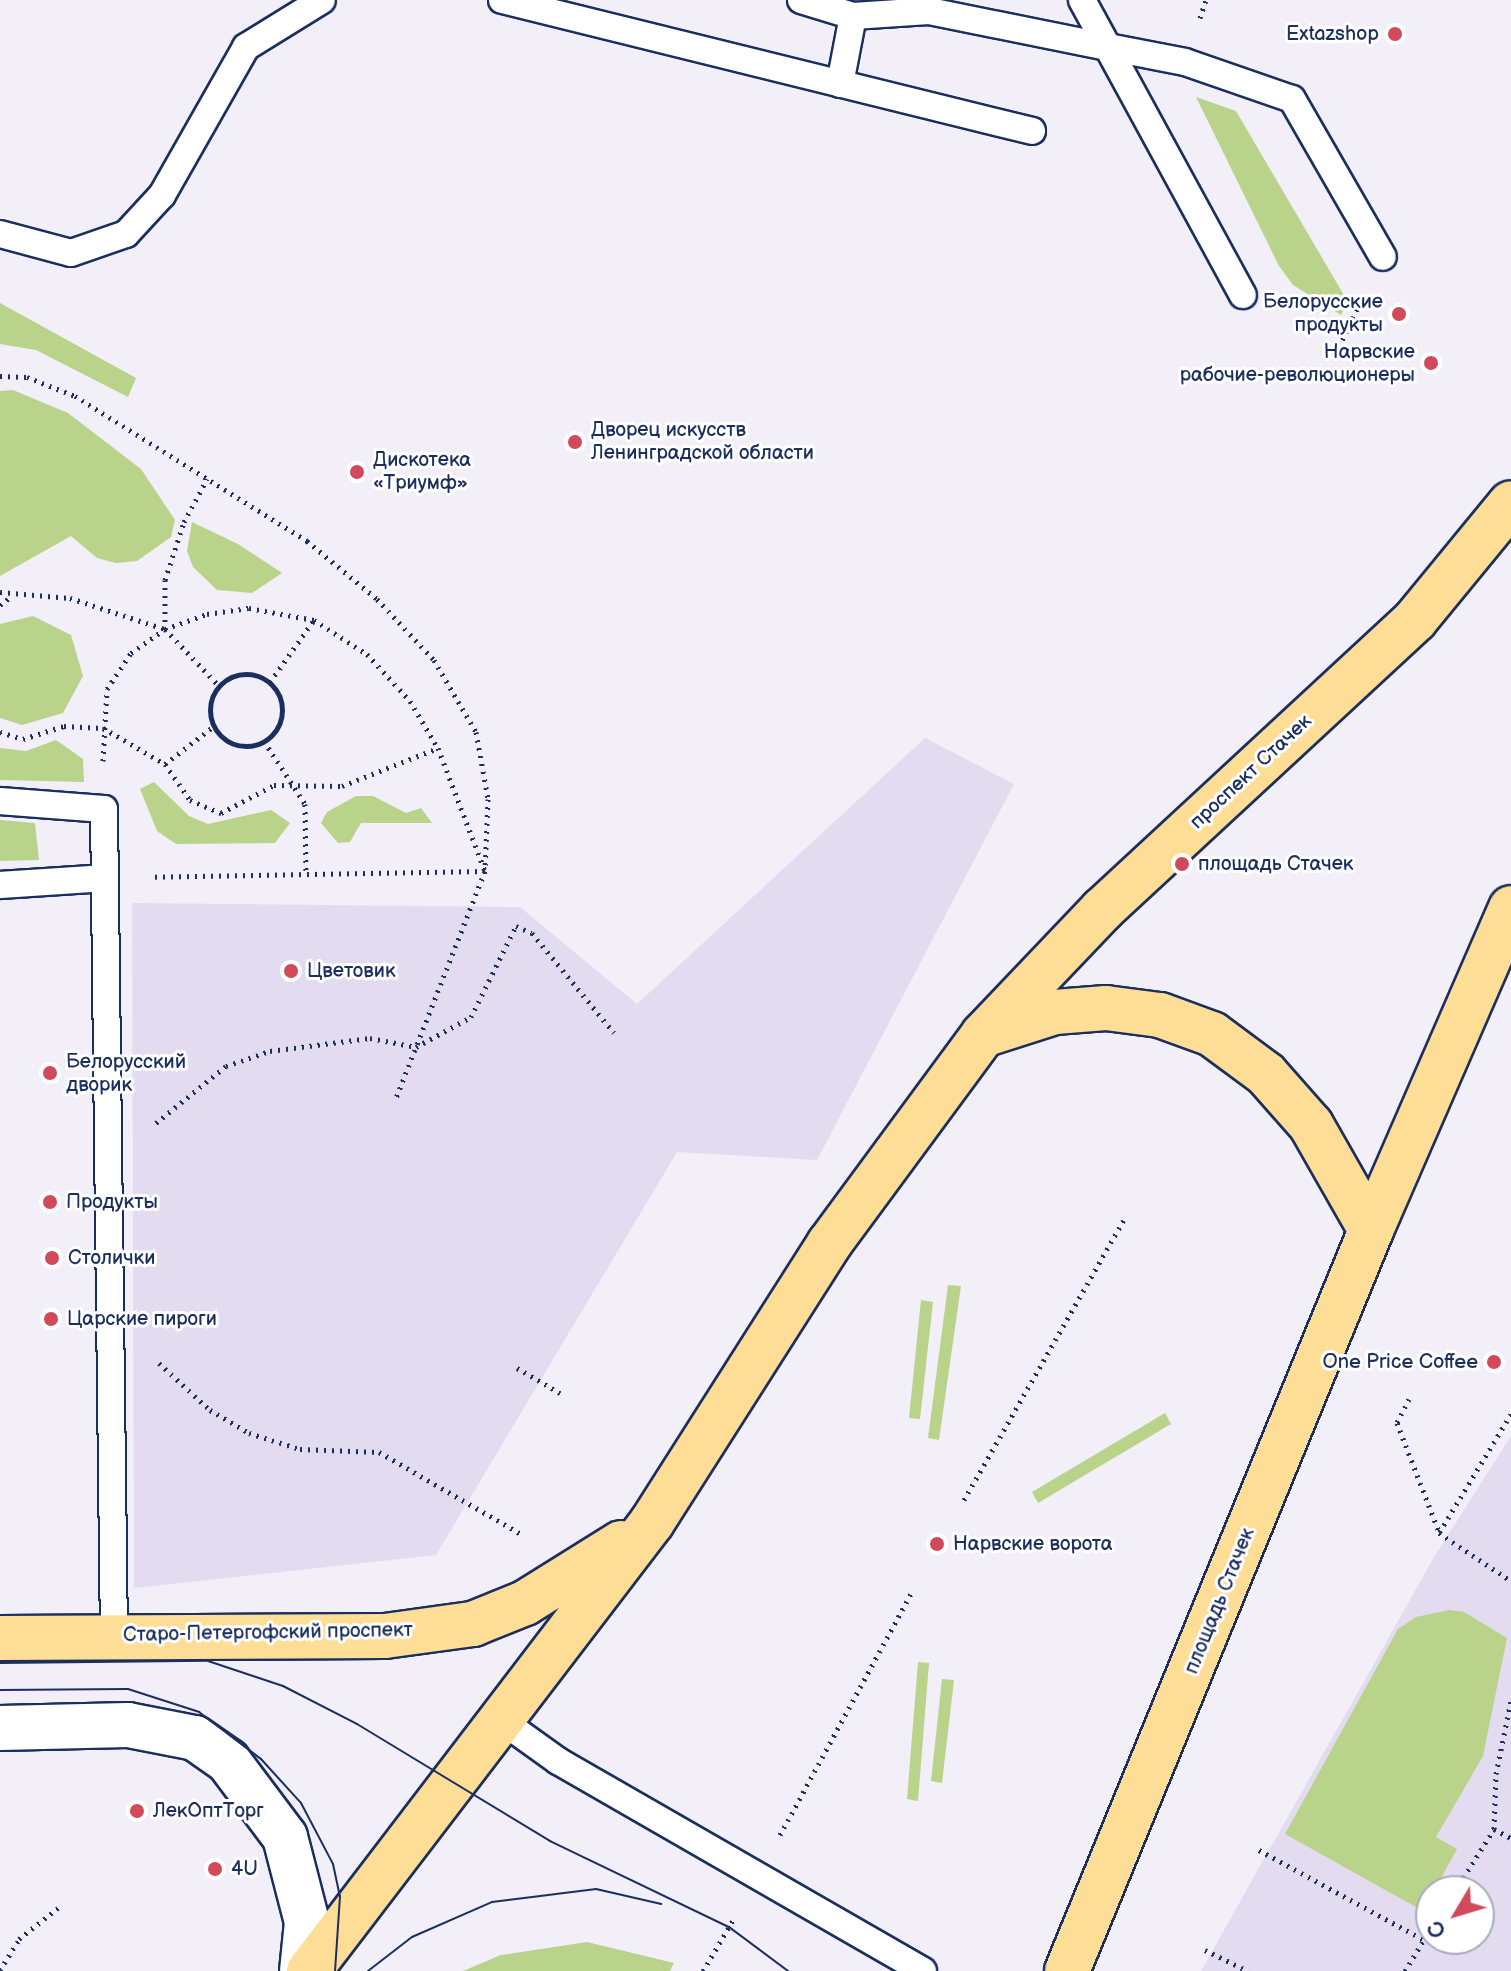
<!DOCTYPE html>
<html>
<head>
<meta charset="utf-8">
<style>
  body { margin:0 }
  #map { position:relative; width:1511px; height:1971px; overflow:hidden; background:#f2eff8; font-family:"Balsamiq Sans",sans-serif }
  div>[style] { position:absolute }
  .built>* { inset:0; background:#e3dbf0 }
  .green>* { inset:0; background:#b9d38b }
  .path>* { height:5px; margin-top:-2.5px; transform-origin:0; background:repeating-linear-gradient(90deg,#1b2f5e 0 2px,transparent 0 8px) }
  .path>.ring { margin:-2.5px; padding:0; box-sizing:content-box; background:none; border:5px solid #1b2f5e; border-radius:50% }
  .roads { filter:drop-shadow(2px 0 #1b2f5e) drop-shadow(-2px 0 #1b2f5e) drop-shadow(0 2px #1b2f5e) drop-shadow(0 -2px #1b2f5e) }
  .lane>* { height:26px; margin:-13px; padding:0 13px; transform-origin:13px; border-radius:13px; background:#fff }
  .street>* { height:44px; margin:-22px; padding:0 22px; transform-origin:22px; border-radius:22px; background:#fff }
  .primary>* { height:44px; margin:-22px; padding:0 22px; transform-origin:22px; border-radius:22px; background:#fedd96 }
  .tram>* { height:2px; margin:-1px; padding:0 1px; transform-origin:1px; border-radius:1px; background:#1b2f5e }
  .dots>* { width:22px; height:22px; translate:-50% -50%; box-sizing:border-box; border:4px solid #fff; border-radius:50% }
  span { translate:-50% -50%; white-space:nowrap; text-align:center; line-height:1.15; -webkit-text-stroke:6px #fff; paint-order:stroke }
  .poi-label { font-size:20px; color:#1b2f5e }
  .right { translate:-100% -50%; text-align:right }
  .left { translate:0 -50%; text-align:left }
  .street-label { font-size:20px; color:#1b2f5e }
  .north { position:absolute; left:1415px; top:1875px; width:80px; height:80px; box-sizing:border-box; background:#fff; border:2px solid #a4acbf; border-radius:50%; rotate:232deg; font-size:22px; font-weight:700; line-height:32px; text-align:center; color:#1b2f5e }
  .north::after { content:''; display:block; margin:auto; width:28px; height:36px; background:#d1495b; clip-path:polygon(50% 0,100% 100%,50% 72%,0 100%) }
</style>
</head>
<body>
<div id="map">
  <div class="built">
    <div style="clip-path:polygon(925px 738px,1014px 784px,817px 1160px,677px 1152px,436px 1555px,134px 1588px,132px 903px,520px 907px,637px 1004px)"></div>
    <div style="clip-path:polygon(evenodd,1511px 1436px,1511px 1971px,1201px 1971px,1434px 1557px,1511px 1436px,1431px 1891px,1479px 1891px,1479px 1939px,1431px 1939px,1431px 1891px)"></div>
  </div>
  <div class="green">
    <div style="clip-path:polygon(1196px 97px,1236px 111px,1348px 302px,1341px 315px,1293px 285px,1279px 266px)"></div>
    <div style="clip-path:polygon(0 303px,136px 378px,128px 397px,36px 350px,0 344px)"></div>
    <div style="clip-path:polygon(13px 390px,68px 413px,141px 469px,175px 520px,171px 537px,137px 561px,116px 563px,97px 558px,71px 536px,0 576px,0 391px)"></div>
    <div style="clip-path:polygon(192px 522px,238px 544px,282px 573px,252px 593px,217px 590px,193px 567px,187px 551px)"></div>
    <div style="clip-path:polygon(33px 616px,71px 635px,83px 676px,63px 713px,22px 725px,0 718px,0 624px)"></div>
    <div style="clip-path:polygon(56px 740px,83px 759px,84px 782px,0 780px,0 748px,26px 751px)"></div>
    <div style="clip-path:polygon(154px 782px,189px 816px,208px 824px,271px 810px,290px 823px,275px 843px,176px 844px,157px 831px,140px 789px)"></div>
    <div style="clip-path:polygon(356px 796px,373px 796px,406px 813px,421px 808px,432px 823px,361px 823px,350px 842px,338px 843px,321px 823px,327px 812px)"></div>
    <div style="clip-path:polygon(0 820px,35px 823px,39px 860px,0 861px)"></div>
    <div style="clip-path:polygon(948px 1285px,961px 1286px,939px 1440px,928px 1438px)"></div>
    <div style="clip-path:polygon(921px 1300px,933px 1302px,920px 1419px,909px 1418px)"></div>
    <div style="clip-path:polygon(1165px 1413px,1171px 1424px,1038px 1503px,1032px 1492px)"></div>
    <div style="clip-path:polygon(1449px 1610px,1464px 1612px,1507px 1638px,1483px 1756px,1436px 1837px,1457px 1849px,1423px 1911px,1285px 1834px,1398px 1629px,1416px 1617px)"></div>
    <div style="clip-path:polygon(918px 1662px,929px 1663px,918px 1801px,907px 1799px)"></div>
    <div style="clip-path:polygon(942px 1679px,954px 1680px,942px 1783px,931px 1781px)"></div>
    <div style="clip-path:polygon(587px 1942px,674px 1963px,670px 1971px,463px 1971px,501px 1955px)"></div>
  </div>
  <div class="path">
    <div style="left:1200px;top:18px;width:19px;rotate:-72deg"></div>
    <div style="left:1339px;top:347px;width:55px;rotate:-64.4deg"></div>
    <div style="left:0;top:376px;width:27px;rotate:2deg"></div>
    <div style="left:27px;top:377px;width:52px;rotate:21.6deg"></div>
    <div style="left:75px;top:396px;width:274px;rotate:32deg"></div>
    <div style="left:307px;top:541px;width:91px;rotate:39.6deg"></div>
    <div style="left:377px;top:599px;width:83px;rotate:46.9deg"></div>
    <div style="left:434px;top:660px;width:83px;rotate:59.7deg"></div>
    <div style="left:476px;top:732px;width:68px;rotate:79.8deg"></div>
    <div style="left:488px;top:799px;width:72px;rotate:92.4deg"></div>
    <div style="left:485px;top:871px;width:333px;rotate:179deg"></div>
    <div style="left:0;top:592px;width:70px;rotate:4.9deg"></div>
    <div style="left:70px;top:598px;width:100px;rotate:18.1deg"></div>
    <div style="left:165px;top:629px;width:79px;rotate:46.5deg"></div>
    <div style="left:0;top:605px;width:15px;rotate:-37deg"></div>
    <div style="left:165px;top:629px;width:49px;rotate:-90deg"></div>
    <div style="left:165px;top:580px;width:61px;rotate:-71.9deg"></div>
    <div style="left:184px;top:522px;width:49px;rotate:-61.9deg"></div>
    <div class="ring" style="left:210px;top:674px;width:67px;height:67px"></div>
    <div style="left:270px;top:682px;width:76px;rotate:-54.6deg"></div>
    <div style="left:0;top:732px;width:24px;rotate:17deg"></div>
    <div style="left:23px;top:739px;width:43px;rotate:-17.6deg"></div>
    <div style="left:64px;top:726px;width:39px;rotate:3deg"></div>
    <div style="left:103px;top:728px;width:72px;rotate:30.1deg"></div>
    <div style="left:165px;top:764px;width:44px;rotate:55.2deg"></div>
    <div style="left:190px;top:800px;width:34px;rotate:23deg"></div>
    <div style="left:221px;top:813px;width:60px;rotate:-27.8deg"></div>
    <div style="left:274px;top:785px;width:68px;rotate:0.8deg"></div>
    <div style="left:342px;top:786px;width:103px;rotate:-21.6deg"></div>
    <div style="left:264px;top:741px;width:75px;rotate:56.9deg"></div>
    <div style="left:305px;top:804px;width:70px;rotate:89.2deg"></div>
    <div style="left:103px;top:761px;width:72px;rotate:-86.8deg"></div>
    <div style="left:107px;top:689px;width:43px;rotate:-56.3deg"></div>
    <div style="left:131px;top:653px;width:42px;rotate:-35.2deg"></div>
    <div style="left:165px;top:629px;width:45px;rotate:-19.7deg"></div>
    <div style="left:207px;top:614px;width:42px;rotate:-8.1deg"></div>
    <div style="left:249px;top:608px;width:66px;rotate:10.5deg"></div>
    <div style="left:314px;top:620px;width:63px;rotate:32.7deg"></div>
    <div style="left:367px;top:654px;width:64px;rotate:47.5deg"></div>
    <div style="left:410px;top:701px;width:55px;rotate:59.2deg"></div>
    <div style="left:438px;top:748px;width:132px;rotate:69.1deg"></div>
    <div style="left:485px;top:871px;width:244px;rotate:111.4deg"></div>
    <div style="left:165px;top:764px;width:62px;rotate:-37.8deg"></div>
    <div style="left:156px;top:1123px;width:90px;rotate:-39.2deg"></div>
    <div style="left:226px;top:1066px;width:46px;rotate:-18.8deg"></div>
    <div style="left:270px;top:1051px;width:101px;rotate:-7.4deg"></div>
    <div style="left:370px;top:1038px;width:47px;rotate:11.1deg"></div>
    <div style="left:416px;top:1047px;width:63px;rotate:-28.6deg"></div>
    <div style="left:471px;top:1017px;width:102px;rotate:-63.7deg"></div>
    <div style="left:516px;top:926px;width:17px;rotate:24deg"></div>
    <div style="left:532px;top:933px;width:129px;rotate:50.6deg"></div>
    <div style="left:159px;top:1363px;width:69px;rotate:42.7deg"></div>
    <div style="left:210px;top:1410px;width:45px;rotate:30.5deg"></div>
    <div style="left:249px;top:1433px;width:53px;rotate:17.4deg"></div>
    <div style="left:300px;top:1449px;width:79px;rotate:2.2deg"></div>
    <div style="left:379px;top:1452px;width:166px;rotate:30deg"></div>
    <div style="left:517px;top:1368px;width:50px;rotate:30.2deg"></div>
    <div style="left:1409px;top:1399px;width:27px;rotate:117deg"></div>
    <div style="left:1397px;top:1423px;width:117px;rotate:68.9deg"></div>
    <div style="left:1511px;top:1414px;width:139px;rotate:121.2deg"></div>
    <div style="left:1439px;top:1533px;width:87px;rotate:33.7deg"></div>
    <div style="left:964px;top:1500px;width:322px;rotate:-60.3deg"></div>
    <div style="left:1494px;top:1829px;width:19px;rotate:28deg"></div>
    <div style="left:780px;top:1835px;width:279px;rotate:-61.5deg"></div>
    <div style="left:1259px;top:1850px;width:188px;rotate:28.6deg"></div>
    <div style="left:1455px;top:1891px;width:73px;rotate:-57.8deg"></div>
    <div style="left:1494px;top:1829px;width:55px;rotate:-87.9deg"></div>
    <div style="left:1496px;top:1774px;width:75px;rotate:-78.4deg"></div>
    <div style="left:1205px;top:1950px;width:48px;rotate:26deg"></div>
    <div style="left:0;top:1970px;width:36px;rotate:-58deg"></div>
    <div style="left:19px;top:1939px;width:50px;rotate:-38.5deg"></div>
    <div style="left:703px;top:1971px;width:63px;rotate:-59.3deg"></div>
    <div style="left:1405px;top:1971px;width:50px;rotate:-58.8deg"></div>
  </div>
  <div class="roads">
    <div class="lane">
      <div style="left:502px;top:0;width:546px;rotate:13.88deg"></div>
      <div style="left:801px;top:0;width:54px;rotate:17.1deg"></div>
      <div style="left:853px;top:16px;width:76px;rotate:-3.8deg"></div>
      <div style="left:929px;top:11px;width:183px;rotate:11.4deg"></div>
      <div style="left:1108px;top:47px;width:78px;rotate:11deg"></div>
      <div style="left:1185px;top:62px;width:113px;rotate:19.1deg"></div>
      <div style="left:1292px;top:99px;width:182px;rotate:60.1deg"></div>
      <div style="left:1082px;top:0;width:336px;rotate:61.4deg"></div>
      <div style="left:840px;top:84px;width:69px;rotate:-79.2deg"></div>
      <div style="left:0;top:234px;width:73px;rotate:15deg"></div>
      <div style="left:71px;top:253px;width:58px;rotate:-19.1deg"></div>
      <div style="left:126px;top:234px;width:53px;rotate:-47.3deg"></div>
      <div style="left:162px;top:195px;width:170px;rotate:-60.4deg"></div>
      <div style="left:246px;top:47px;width:89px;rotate:-31.7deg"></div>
      <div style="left:0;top:801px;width:104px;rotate:4.4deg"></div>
      <div style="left:104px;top:809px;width:827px;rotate:89.31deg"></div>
      <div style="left:0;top:885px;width:105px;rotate:-3.8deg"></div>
      <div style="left:498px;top:1718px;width:74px;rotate:35.6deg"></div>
      <div style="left:558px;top:1761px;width:421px;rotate:29.9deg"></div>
    </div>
    <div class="street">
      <div style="left:0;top:1728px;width:128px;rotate:-1.3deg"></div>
      <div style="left:128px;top:1725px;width:68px;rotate:11deg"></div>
      <div style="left:195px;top:1738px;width:40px;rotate:34.9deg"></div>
      <div style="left:228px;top:1761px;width:95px;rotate:53.1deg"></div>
      <div style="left:285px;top:1837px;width:88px;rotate:75.5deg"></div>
      <div style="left:307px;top:1922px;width:49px;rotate:95.8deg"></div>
    </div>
    <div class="primary">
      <div style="left:989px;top:1033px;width:69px;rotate:-17.7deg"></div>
      <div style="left:1055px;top:1012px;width:51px;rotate:-4.5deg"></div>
      <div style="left:1106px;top:1008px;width:54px;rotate:7.4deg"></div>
      <div style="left:1160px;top:1015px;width:55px;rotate:20.1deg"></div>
      <div style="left:1212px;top:1034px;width:67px;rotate:36.5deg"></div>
      <div style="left:1266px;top:1074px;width:68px;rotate:48.6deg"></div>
      <div style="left:1311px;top:1125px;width:121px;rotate:60.3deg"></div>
      <div style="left:0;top:1638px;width:385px;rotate:-0.3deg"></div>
      <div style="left:385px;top:1636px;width:89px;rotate:-7.8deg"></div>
      <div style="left:473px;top:1624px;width:56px;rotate:-22deg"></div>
      <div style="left:525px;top:1603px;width:113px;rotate:-32deg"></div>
      <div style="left:309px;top:1971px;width:565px;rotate:-52.62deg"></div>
      <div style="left:652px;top:1522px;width:330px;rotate:-57.5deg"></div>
      <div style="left:829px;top:1244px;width:260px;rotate:-53.6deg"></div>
      <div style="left:983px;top:1035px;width:173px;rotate:-46.4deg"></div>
      <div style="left:1102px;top:910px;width:427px;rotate:-42.8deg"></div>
      <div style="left:1415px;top:620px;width:151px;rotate:-50.6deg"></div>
      <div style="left:1067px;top:1971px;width:801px;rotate:-67.69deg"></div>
      <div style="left:1371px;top:1230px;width:351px;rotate:-66.5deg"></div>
    </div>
  </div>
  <div class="tram">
    <div style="left:0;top:1663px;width:208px;rotate:-0.6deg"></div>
    <div style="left:208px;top:1661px;width:79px;rotate:18.4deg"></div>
    <div style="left:283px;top:1686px;width:83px;rotate:27.2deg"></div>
    <div style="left:357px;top:1724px;width:226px;rotate:31.2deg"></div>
    <div style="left:550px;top:1841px;width:199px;rotate:25.7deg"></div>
    <div style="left:729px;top:1927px;width:74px;rotate:36.7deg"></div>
    <div style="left:0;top:1690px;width:128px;rotate:-0.4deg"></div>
    <div style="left:128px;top:1689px;width:75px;rotate:17.9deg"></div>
    <div style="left:199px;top:1712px;width:78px;rotate:37.2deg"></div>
    <div style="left:261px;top:1759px;width:59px;rotate:47.7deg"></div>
    <div style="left:301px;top:1803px;width:69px;rotate:62.3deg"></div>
    <div style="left:333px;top:1864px;width:33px;rotate:78deg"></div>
    <div style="left:340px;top:1896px;width:75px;rotate:93.8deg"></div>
    <div style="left:368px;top:1971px;width:56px;rotate:-37.7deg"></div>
    <div style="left:412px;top:1937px;width:87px;rotate:-23.6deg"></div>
    <div style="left:492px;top:1902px;width:105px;rotate:-7.1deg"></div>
    <div style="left:596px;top:1889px;width:67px;rotate:13deg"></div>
  </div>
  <div class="dots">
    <div style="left:1395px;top:34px;background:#d1495b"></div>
    <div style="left:1399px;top:314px;background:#d1495b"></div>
    <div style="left:1431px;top:363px;background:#d1495b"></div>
    <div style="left:575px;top:442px;background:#d1495b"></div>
    <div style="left:357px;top:472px;background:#d1495b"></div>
    <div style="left:1182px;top:864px;background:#d1495b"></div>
    <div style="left:291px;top:971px;background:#d1495b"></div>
    <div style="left:50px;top:1073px;background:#d1495b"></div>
    <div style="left:50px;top:1202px;background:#d1495b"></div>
    <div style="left:52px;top:1258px;background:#d1495b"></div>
    <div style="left:51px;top:1319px;background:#d1495b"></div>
    <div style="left:1494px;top:1362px;background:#d1495b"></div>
    <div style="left:937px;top:1544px;background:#d1495b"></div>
    <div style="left:137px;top:1811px;background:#d1495b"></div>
    <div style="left:215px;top:1869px;background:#d1495b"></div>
  </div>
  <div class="poi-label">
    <span class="right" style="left:1379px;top:34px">Extazshop</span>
    <span class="right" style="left:1383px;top:314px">Белорусские<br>продукты</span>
    <span class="right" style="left:1415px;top:364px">Нарвские<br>рабочие-революционеры</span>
    <span class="left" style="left:591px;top:442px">Дворец искусств<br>Ленинградской области</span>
    <span class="left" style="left:373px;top:472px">Дискотека<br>«Триумф»</span>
    <span class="left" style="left:1198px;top:864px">площадь Стачек</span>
    <span class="left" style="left:307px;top:971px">Цветовик</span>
    <span class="left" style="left:66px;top:1074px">Белорусский<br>дворик</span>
    <span class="left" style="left:66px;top:1202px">Продукты</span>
    <span class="left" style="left:68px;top:1258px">Столички</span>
    <span class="left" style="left:67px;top:1319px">Царские пироги</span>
    <span class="right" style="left:1478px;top:1362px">One Price Coffee</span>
    <span class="left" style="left:953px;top:1544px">Нарвские ворота</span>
    <span class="left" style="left:153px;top:1811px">ЛекОптТорг</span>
    <span class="left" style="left:231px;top:1869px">4U</span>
  </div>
  <div class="street-label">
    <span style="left:1251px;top:772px;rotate:-43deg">проспект Стачек</span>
    <span style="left:1220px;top:1601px;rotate:-68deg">площадь Стачек</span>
    <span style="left:268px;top:1633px;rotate:-1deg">Старо-Петергофский проспект</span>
  </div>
  <div class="north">С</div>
</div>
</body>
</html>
